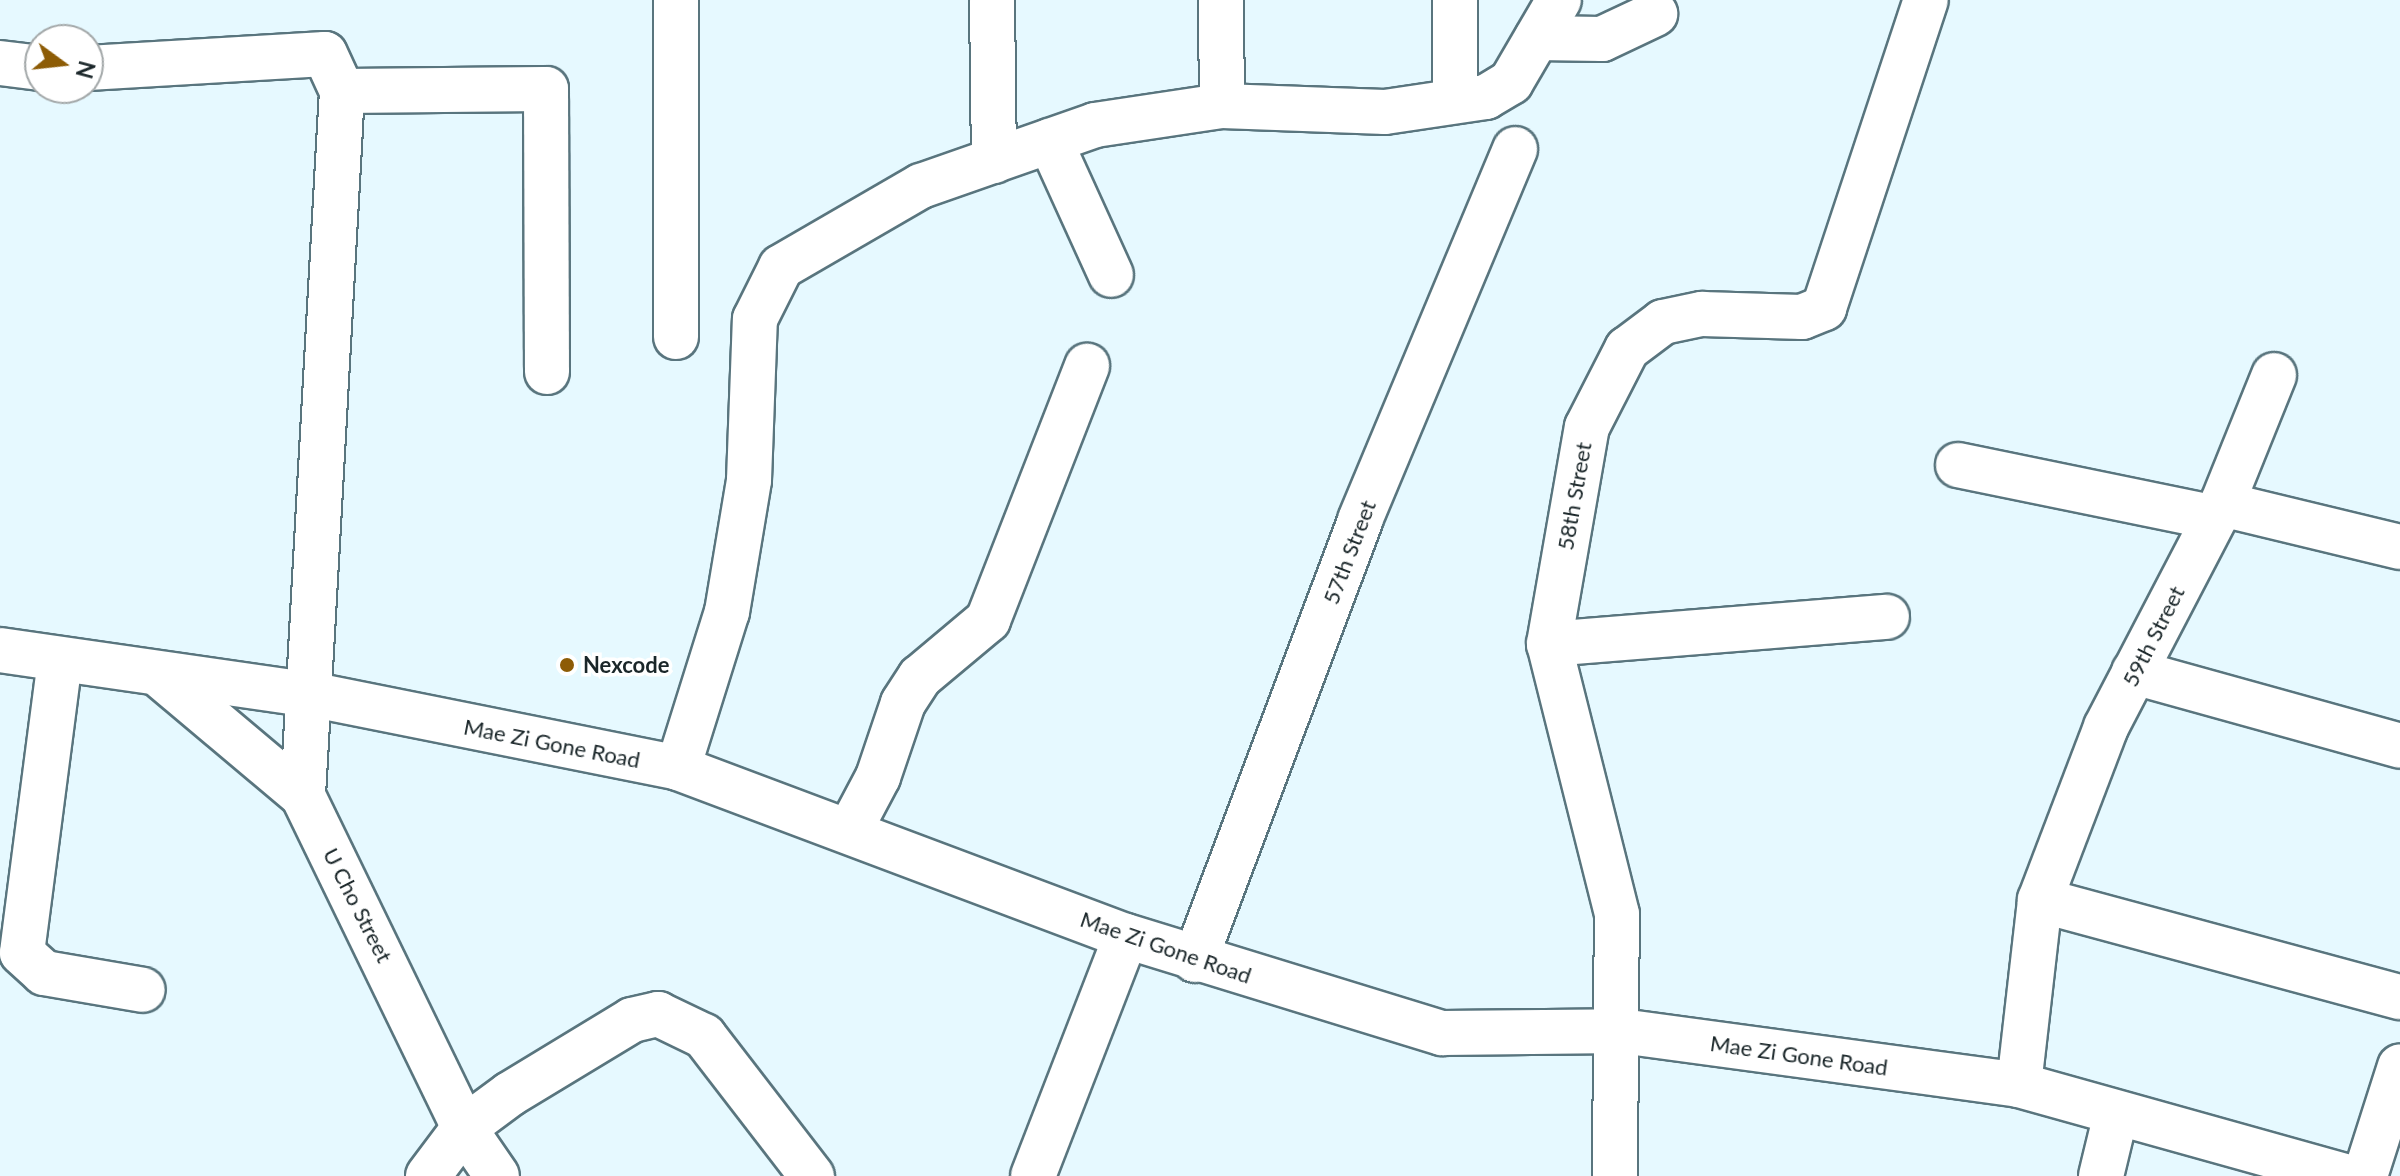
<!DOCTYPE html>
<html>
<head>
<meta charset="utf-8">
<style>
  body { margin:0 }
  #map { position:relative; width:2400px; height:1176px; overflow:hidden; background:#e6f9ff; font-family:Lato,sans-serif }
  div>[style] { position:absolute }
  .roads { filter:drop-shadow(2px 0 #59757e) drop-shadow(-2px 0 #59757e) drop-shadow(0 2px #59757e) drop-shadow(0 -2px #59757e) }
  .minor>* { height:44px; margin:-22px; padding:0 22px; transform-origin:22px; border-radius:22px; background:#fff }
  .dots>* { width:22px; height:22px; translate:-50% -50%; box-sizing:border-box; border:4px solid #fff; border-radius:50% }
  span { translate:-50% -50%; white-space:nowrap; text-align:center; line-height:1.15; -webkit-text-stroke:7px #fff; paint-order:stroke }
  .street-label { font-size:22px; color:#1a2629 }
  .poi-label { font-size:22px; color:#1a2629; font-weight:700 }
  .left { translate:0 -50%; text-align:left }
  .north { position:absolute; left:24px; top:24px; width:80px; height:80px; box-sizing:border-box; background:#fff; border:2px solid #a3a8a9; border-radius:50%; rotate:105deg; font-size:22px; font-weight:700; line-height:32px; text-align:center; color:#1a2629 }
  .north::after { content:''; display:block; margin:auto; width:28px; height:36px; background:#8d5c06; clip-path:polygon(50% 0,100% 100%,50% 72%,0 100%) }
</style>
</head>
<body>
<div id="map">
  <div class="roads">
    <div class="minor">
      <div style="left:992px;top:0;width:161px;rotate:89.3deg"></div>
      <div style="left:1221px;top:0;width:106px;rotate:89.5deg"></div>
      <div style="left:1537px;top:38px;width:65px;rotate:0.9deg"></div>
      <div style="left:1602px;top:39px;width:59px;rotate:-25.3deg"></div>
      <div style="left:0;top:63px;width:40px;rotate:7.1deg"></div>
      <div style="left:88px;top:68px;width:237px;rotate:-3.4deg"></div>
      <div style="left:325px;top:54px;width:41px;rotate:65.3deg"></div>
      <div style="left:342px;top:91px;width:706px;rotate:93.17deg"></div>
      <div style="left:342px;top:91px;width:204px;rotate:-0.6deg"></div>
      <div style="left:546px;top:89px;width:283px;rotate:89.8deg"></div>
      <div style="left:1455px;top:101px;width:101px;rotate:-90deg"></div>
      <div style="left:1050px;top:141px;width:147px;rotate:65.5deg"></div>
      <div style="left:676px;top:337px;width:337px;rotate:-90deg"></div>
      <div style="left:1958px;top:465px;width:259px;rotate:11.6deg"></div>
      <div style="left:2222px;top:504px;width:183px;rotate:13.6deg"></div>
      <div style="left:1549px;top:644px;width:339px;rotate:-4.6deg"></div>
      <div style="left:0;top:650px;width:317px;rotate:8.2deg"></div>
      <div style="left:314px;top:695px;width:371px;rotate:11.3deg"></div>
      <div style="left:678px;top:768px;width:478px;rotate:20.6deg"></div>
      <div style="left:1126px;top:936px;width:331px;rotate:17.1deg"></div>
      <div style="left:1442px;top:1033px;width:179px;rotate:-0.6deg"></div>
      <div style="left:1621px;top:1031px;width:402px;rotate:7.7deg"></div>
      <div style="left:2019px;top:1085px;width:338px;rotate:15.6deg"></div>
      <div style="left:60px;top:660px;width:295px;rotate:97.4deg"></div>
      <div style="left:22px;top:953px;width:30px;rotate:42deg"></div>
      <div style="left:44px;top:973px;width:100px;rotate:9.7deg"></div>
      <div style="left:2134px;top:672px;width:276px;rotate:15.5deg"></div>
      <div style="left:163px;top:678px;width:183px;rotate:40.1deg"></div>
      <div style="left:303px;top:796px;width:369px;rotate:64.1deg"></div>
      <div style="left:464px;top:1128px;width:58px;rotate:55.5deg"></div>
      <div style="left:678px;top:768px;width:164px;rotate:-72.6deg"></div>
      <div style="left:727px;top:612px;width:134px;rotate:-80.5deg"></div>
      <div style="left:749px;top:480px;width:161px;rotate:-87.9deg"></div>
      <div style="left:755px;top:319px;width:58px;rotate:-63.4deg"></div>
      <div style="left:781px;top:267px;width:162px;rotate:-30.1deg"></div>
      <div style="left:921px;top:186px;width:184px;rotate:-19.3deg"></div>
      <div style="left:1095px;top:125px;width:128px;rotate:-8.5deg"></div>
      <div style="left:1222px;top:106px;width:163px;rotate:2.1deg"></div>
      <div style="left:1385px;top:112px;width:102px;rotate:-8.4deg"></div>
      <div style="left:1486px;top:97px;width:29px;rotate:-31deg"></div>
      <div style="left:1511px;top:82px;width:95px;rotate:-59.7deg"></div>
      <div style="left:851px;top:828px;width:58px;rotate:-62.1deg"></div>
      <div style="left:878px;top:777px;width:78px;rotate:-71.3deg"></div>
      <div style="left:903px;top:703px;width:31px;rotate:-57deg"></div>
      <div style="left:920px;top:677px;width:89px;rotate:-40deg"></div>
      <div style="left:988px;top:620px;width:273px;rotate:-68.7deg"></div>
      <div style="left:2040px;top:900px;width:373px;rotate:15.1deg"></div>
      <div style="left:1195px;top:960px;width:470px;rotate:-69.4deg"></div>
      <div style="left:1360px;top:520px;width:402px;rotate:-67.3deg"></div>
      <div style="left:2019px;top:1085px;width:186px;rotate:-83.5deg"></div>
      <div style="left:2040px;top:900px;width:185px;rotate:-69.1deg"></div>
      <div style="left:2106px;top:727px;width:251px;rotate:-62.5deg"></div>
      <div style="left:2222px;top:504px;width:139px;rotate:-68deg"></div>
      <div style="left:428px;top:1176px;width:60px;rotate:-53.1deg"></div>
      <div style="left:464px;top:1128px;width:57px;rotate:-36.5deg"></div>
      <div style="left:510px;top:1094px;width:143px;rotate:-31.2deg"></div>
      <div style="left:632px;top:1020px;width:27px;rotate:-13deg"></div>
      <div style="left:658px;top:1014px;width:51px;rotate:25.6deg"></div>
      <div style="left:704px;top:1036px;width:177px;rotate:52.4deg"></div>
      <div style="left:1033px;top:1176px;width:257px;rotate:-68.8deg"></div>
      <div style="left:1615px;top:1176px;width:262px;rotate:-89.6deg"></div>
      <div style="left:1617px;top:914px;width:278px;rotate:-104.1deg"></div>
      <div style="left:1549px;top:644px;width:220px;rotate:-80.1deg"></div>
      <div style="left:1587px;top:427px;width:88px;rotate:-62.9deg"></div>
      <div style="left:1627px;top:349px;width:45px;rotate:-36.9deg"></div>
      <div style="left:1663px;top:322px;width:40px;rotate:-12deg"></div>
      <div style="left:1702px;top:314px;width:100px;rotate:1.7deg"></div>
      <div style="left:1802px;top:317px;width:24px;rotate:-22deg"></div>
      <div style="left:1824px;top:308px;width:324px;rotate:-71.7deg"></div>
      <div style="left:2101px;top:1176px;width:60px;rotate:-76.4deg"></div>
      <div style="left:2365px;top:1176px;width:115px;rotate:-72.3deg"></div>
    </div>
  </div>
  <div class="dots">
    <div style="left:567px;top:665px;background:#8d5c06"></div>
  </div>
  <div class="street-label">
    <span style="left:1574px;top:496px;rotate:-80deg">58th Street</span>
    <span style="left:1349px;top:552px;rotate:-69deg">57th Street</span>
    <span style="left:2153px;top:636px;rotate:-63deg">59th Street</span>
    <span style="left:552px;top:743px;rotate:11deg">Mae Zi Gone Road</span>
    <span style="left:358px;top:905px;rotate:63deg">U Cho Street</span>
    <span style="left:1166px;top:947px;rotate:19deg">Mae Zi Gone Road</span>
    <span style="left:1799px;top:1055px;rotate:8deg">Mae Zi Gone Road</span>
  </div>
  <div class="poi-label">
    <span class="left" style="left:583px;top:665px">Nexcode</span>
  </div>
  <div class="north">N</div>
</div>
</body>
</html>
